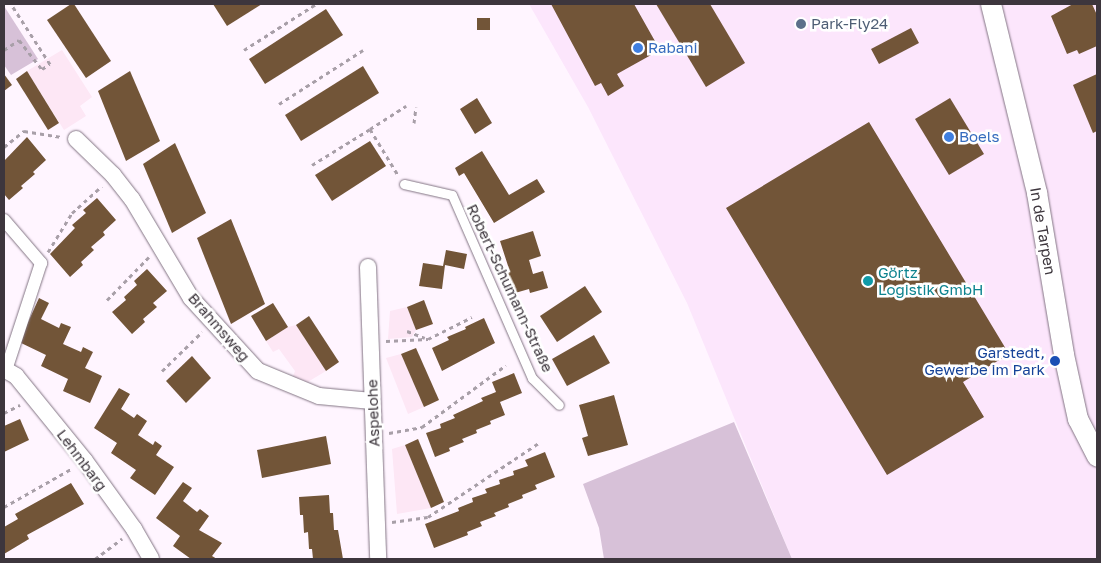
<!DOCTYPE html>
<meta charset="utf-8">
<style>
body{margin:0}
#map{position:relative;width:1101px;height:563px;overflow:hidden;background:#fff5ff;font-family:"Golos Text",sans-serif}
div>[style]{position:absolute}
.built>*{inset:0;background:#fce6fc}
.industrial>*{inset:0;background:#fde7f5}
.green>*{inset:0;background:#d7c1d8}
.building>*{inset:0;background:#725538}
.path>*{height:3px;margin-top:-1.5px;transform-origin:0;background:repeating-linear-gradient(90deg,#a89fa8 0 4px,transparent 0 8px)}
.roads{filter:drop-shadow(0 0 1px #837584) drop-shadow(0 0 1px #837584)}
.service>*{height:9px;margin:-4.5px;padding:0 4.5px;transform-origin:4.5px;border-radius:4.5px;background:#fff}
.pedestrian>*{height:12px;margin:-6px;padding:0 6px;transform-origin:6px;border-radius:6px;background:#fff}
.minor>*{height:16px;margin:-8px;padding:0 8px;transform-origin:8px;border-radius:8px;background:#fff}
.tertiary>*{height:20px;margin:-10px;padding:0 10px;transform-origin:10px;border-radius:10px;background:#fff}
.dots>*{width:14px;height:14px;translate:-50% -50%;box-sizing:border-box;border:2px solid #fff;border-radius:50%}
span{translate:-50% -50%;white-space:nowrap;text-align:center;line-height:1.15;-webkit-text-stroke:5px #fff;paint-order:stroke}
.service-label{font-size:15px;color:#4e5e75}
.left{translate:0 -50%;text-align:left}
.shop-label{font-size:15px;color:#366cbe}
.street-label{font-size:15px;color:#3d363d}
.culture-label{font-size:15px;color:#0d838f}
.transit-label{font-size:15px;color:#164399}
.right{translate:-100% -50%;text-align:right}
.frame{position:absolute;inset:0;border:5px solid #3d363d;pointer-events:none}
</style>
<div id="map">
<div class="built">
<i style="clip-path:polygon(529px 4px,1097px 4px,1097px 559px,792px 559px,687px 303px,588px 107px)"></i>
</div>
<div class="industrial">
<i style="clip-path:polygon(62px 50px,92px 97px,80px 106px,86px 116px,64px 130px,27px 71px)"></i>
<i style="clip-path:polygon(407px 307px,416px 330px,412px 337px,388px 339px,390px 311px)"></i>
<i style="clip-path:polygon(296px 325px,326px 371px,306px 383px,292px 379px,295px 371px,279px 349px,273px 352px,266px 341px,288px 327px)"></i>
<i style="clip-path:polygon(401px 354px,424px 407px,408px 414px,386px 358px)"></i>
<i style="clip-path:polygon(405px 445px,431px 508px,397px 514px,392px 449px)"></i>
</div>
<div class="green">
<i style="clip-path:polygon(4px 6px,38px 59px,11px 75px,4px 65px)"></i>
<i style="clip-path:polygon(734px 422px,792px 559px,604px 559px,599px 528px,583px 484px)"></i>
</div>
<div class="building">
<i style="clip-path:polygon(71px 4px,74px 4px,111px 61px,86px 78px,47px 20px)"></i>
<i style="clip-path:polygon(213px 4px,262px 4px,227px 26px)"></i>
<i style="clip-path:polygon(551px 4px,634px 4px,660px 50px,617px 74px,624px 86px,608px 96px,601px 83px,595px 86px)"></i>
<i style="clip-path:polygon(656px 4px,710px 4px,745px 63px,706px 87px)"></i>
<i style="clip-path:polygon(1073px 4px,1092px 4px,1097px 15px,1097px 46px,1079px 54px,1077px 50px,1067px 54px,1051px 16px)"></i>
<i style="clip-path:polygon(326px 9px,343px 35px,265px 84px,249px 59px)"></i>
<i style="clip-path:polygon(477px 18px,490px 18px,490px 30px,477px 30px)"></i>
<i style="clip-path:polygon(911px 28px,919px 43px,879px 64px,871px 49px)"></i>
<i style="clip-path:polygon(363px 66px,379px 93px,301px 141px,285px 115px)"></i>
<i style="clip-path:polygon(27px 71px,59px 123px,48px 130px,16px 79px)"></i>
<i style="clip-path:polygon(130px 71px,160px 141px,126px 161px,98px 91px)"></i>
<i style="clip-path:polygon(4px 74px,12px 85px,4px 91px)"></i>
<i style="clip-path:polygon(1097px 74px,1097px 131px,1093px 133px,1073px 85px)"></i>
<i style="clip-path:polygon(477px 98px,492px 123px,475px 134px,460px 109px)"></i>
<i style="clip-path:polygon(950px 98px,984px 154px,949px 175px,915px 119px)"></i>
<i style="clip-path:polygon(869px 122px,1009px 354px,963px 382px,984px 417px,887px 475px,726px 208px)"></i>
<i style="clip-path:polygon(27px 137px,46px 160px,33px 172px,35px 174px,21px 186px,23px 188px,9px 200px,4px 194px,4px 161px)"></i>
<i style="clip-path:polygon(370px 141px,386px 166px,332px 201px,315px 175px)"></i>
<i style="clip-path:polygon(175px 143px,206px 213px,172px 233px,143px 164px)"></i>
<i style="clip-path:polygon(482px 151px,509px 195px,537px 179px,545px 192px,494px 223px,464px 173px,459px 176px,455px 168px)"></i>
<i style="clip-path:polygon(97px 198px,116px 220px,103px 232px,105px 235px,91px 247px,94px 250px,81px 262px,83px 265px,70px 277px,50px 254px,75px 228px,72px 225px,86px 213px,83px 210px)"></i>
<i style="clip-path:polygon(231px 219px,265px 304px,231px 324px,197px 238px)"></i>
<i style="clip-path:polygon(533px 231px,541px 256px,529px 260px,533px 274px,543px 271px,548px 288px,530px 293px,529px 289px,508px 295px,502px 275px,510px 272px,500px 241px)"></i>
<i style="clip-path:polygon(446px 250px,467px 254px,464px 269px,445px 265px,442px 289px,419px 286px,423px 263px,443px 266px)"></i>
<i style="clip-path:polygon(147px 269px,167px 291px,153px 303px,157px 307px,143px 319px,145px 322px,132px 334px,112px 312px,126px 300px,124px 297px,137px 285px,134px 281px)"></i>
<i style="clip-path:polygon(585px 286px,602px 312px,557px 342px,540px 316px)"></i>
<i style="clip-path:polygon(39px 298px,49px 303px,41px 319px,59px 328px,61px 323px,71px 327px,63px 344px,81px 352px,83px 347px,93px 352px,85px 368px,102px 376px,90px 403px,63px 391px,68px 379px,41px 366px,46px 355px,19px 342px)"></i>
<i style="clip-path:polygon(424px 300px,433px 324px,416px 330px,407px 307px)"></i>
<i style="clip-path:polygon(273px 303px,288px 327px,266px 341px,251px 316px)"></i>
<i style="clip-path:polygon(309px 316px,339px 362px,326px 371px,296px 325px)"></i>
<i style="clip-path:polygon(484px 318px,495px 343px,442px 371px,432px 348px,449px 340px,447px 337px,466px 329px,465px 327px)"></i>
<i style="clip-path:polygon(594px 335px,610px 363px,567px 386px,552px 359px)"></i>
<i style="clip-path:polygon(416px 348px,439px 400px,424px 407px,401px 354px)"></i>
<i style="clip-path:polygon(192px 356px,211px 378px,186px 403px,166px 381px)"></i>
<i style="clip-path:polygon(514px 373px,522px 393px,500px 402px,505px 415px,490px 421px,491px 424px,476px 430px,477px 433px,462px 439px,464px 442px,449px 448px,450px 451px,435px 457px,426px 433px,441px 428px,440px 424px,455px 418px,453px 415px,483px 401px,481px 398px,496px 392px,492px 382px)"></i>
<i style="clip-path:polygon(119px 388px,130px 394px,121px 409px,134px 418px,137px 414px,147px 421px,138px 435px,153px 445px,155px 441px,162px 446px,156px 455px,174px 467px,155px 495px,130px 478px,136px 470px,111px 453px,117px 443px,94px 428px)"></i>
<i style="clip-path:polygon(614px 395px,628px 445px,588px 456px,582px 438px,588px 436px,579px 405px)"></i>
<i style="clip-path:polygon(20px 419px,29px 440px,4px 452px,4px 426px)"></i>
<i style="clip-path:polygon(326px 436px,331px 464px,262px 478px,257px 450px)"></i>
<i style="clip-path:polygon(418px 439px,444px 502px,431px 508px,405px 445px)"></i>
<i style="clip-path:polygon(545px 452px,555px 477px,535px 485px,537px 489px,522px 495px,523px 498px,508px 504px,509px 507px,494px 513px,496px 516px,480px 522px,482px 526px,467px 532px,468px 535px,434px 548px,425px 524px,459px 511px,458px 508px,473px 502px,472px 498px,487px 493px,485px 489px,500px 484px,499px 480px,514px 475px,513px 471px,528px 466px,525px 460px)"></i>
<i style="clip-path:polygon(183px 482px,192px 488px,183px 501px,197px 512px,200px 509px,209px 516px,199px 530px,222px 543px,212px 556px,217px 559px,191px 559px,173px 546px,180px 536px,156px 518px)"></i>
<i style="clip-path:polygon(71px 483px,84px 504px,27px 535px,29px 539px,4px 554px,4px 527px,18px 519px,15px 514px)"></i>
<i style="clip-path:polygon(329px 495px,330px 513px,333px 513px,334px 530px,338px 530px,343px 559px,313px 559px,312px 549px,309px 549px,308px 532px,304px 533px,303px 515px,300px 515px,299px 497px)"></i>
</div>
<div class="path">
<i style="left:4px;top:50px;width:18px;rotate:-34deg"></i>
<i style="left:19px;top:40px;width:37px;rotate:52deg"></i>
<i style="left:42px;top:69px;width:9px;rotate:-32deg"></i>
<i style="left:50px;top:64px;width:72px;rotate:-123deg"></i>
<i style="left:244px;top:50px;width:85px;rotate:-32.6deg"></i>
<i style="left:279px;top:104px;width:100px;rotate:-32.7deg"></i>
<i style="left:414px;top:123px;width:16px;rotate:-83deg"></i>
<i style="left:370px;top:129px;width:43px;rotate:-32.6deg"></i>
<i style="left:4px;top:147px;width:26px;rotate:-39deg"></i>
<i style="left:24px;top:131px;width:38px;rotate:9deg"></i>
<i style="left:312px;top:165px;width:68px;rotate:-31.8deg"></i>
<i style="left:370px;top:129px;width:54px;rotate:58.7deg"></i>
<i style="left:48px;top:252px;width:46px;rotate:-58.4deg"></i>
<i style="left:72px;top:213px;width:40px;rotate:-42deg"></i>
<i style="left:107px;top:300px;width:60px;rotate:-45.7deg"></i>
<i style="left:407px;top:331px;width:19px;rotate:21deg"></i>
<i style="left:386px;top:341px;width:42px;rotate:-2.7deg"></i>
<i style="left:428px;top:339px;width:49px;rotate:-26.6deg"></i>
<i style="left:162px;top:371px;width:56px;rotate:-44.3deg"></i>
<i style="left:4px;top:413px;width:18px;rotate:-27deg"></i>
<i style="left:389px;top:433px;width:34px;rotate:-10deg"></i>
<i style="left:422px;top:427px;width:104px;rotate:-36.4deg"></i>
<i style="left:4px;top:507px;width:77px;rotate:-29.6deg"></i>
<i style="left:392px;top:522px;width:36px;rotate:-8deg"></i>
<i style="left:428px;top:517px;width:135px;rotate:-33.8deg"></i>
<i style="left:95px;top:559px;width:34px;rotate:-37deg"></i>
</div>
<div class="roads">
<div class="service">
<i style="left:404px;top:184px;width:49px;rotate:12.9deg"></i>
<i style="left:452px;top:195px;width:200px;rotate:66.4deg"></i>
<i style="left:532px;top:378px;width:38px;rotate:45deg"></i>
</div>
<div class="pedestrian">
<i style="left:4px;top:220px;width:57px;rotate:49.3deg"></i>
<i style="left:41px;top:263px;width:113px;rotate:108.1deg"></i>
</div>
<div class="minor">
<i style="left:76px;top:139px;width:52px;rotate:44.2deg"></i>
<i style="left:113px;top:175px;width:31px;rotate:52deg"></i>
<i style="left:132px;top:199px;width:115px;rotate:59.2deg"></i>
<i style="left:191px;top:298px;width:99px;rotate:47.5deg"></i>
<i style="left:258px;top:371px;width:66px;rotate:22.3deg"></i>
<i style="left:319px;top:396px;width:53px;rotate:5.4deg"></i>
<i style="left:368px;top:267px;width:292px;rotate:88deg"></i>
<i style="left:4px;top:369px;width:14px;rotate:30deg"></i>
<i style="left:16px;top:376px;width:109px;rotate:50.9deg"></i>
<i style="left:85px;top:461px;width:84px;rotate:54.2deg"></i>
<i style="left:134px;top:529px;width:34px;rotate:60deg"></i>
</div>
<div class="tertiary">
<i style="left:991px;top:4px;width:195px;rotate:76.3deg"></i>
<i style="left:1037px;top:193px;width:164px;rotate:80.5deg"></i>
<i style="left:1064px;top:355px;width:66px;rotate:77.7deg"></i>
<i style="left:1078px;top:419px;width:42px;rotate:62.8deg"></i>
</div>
</div>
<div class="dots">
<i style="left:801px;top:24px;background:#5c6f8a"></i>
<i style="left:638px;top:48px;background:#3f7fe0"></i>
<i style="left:949px;top:137px;background:#3f7fe0"></i>
<i style="left:868px;top:281px;background:#0f9aa8"></i>
<i style="left:1055px;top:361px;background:#1a4fb4"></i>
</div>
<div class="service-label">
<span class="left" style="left:811px;top:24px">Park-Fly24</span>
</div>
<div class="shop-label">
<span class="left" style="left:648px;top:48px">Rabani</span>
<span class="left" style="left:959px;top:137px">Boels</span>
</div>
<div class="street-label">
<span style="left:1043px;top:231px;rotate:80deg">In de Tarpen</span>
<span style="left:510px;top:288px;rotate:65deg">Robert-Schumann-Straße</span>
<span style="left:219px;top:327px;rotate:49deg">Brahmsweg</span>
<span style="left:373px;top:413px;rotate:-92deg">Aspelohe</span>
<span style="left:82px;top:460px;rotate:53deg">Lehmbarg</span>
</div>
<div class="culture-label">
<span class="left" style="left:878px;top:281px">Görtz<br>Logistik GmbH</span>
</div>
<div class="transit-label">
<span class="right" style="left:1045px;top:361px">Garstedt,<br>Gewerbe im Park</span>
</div>
<div class="frame"></div>
</div>
